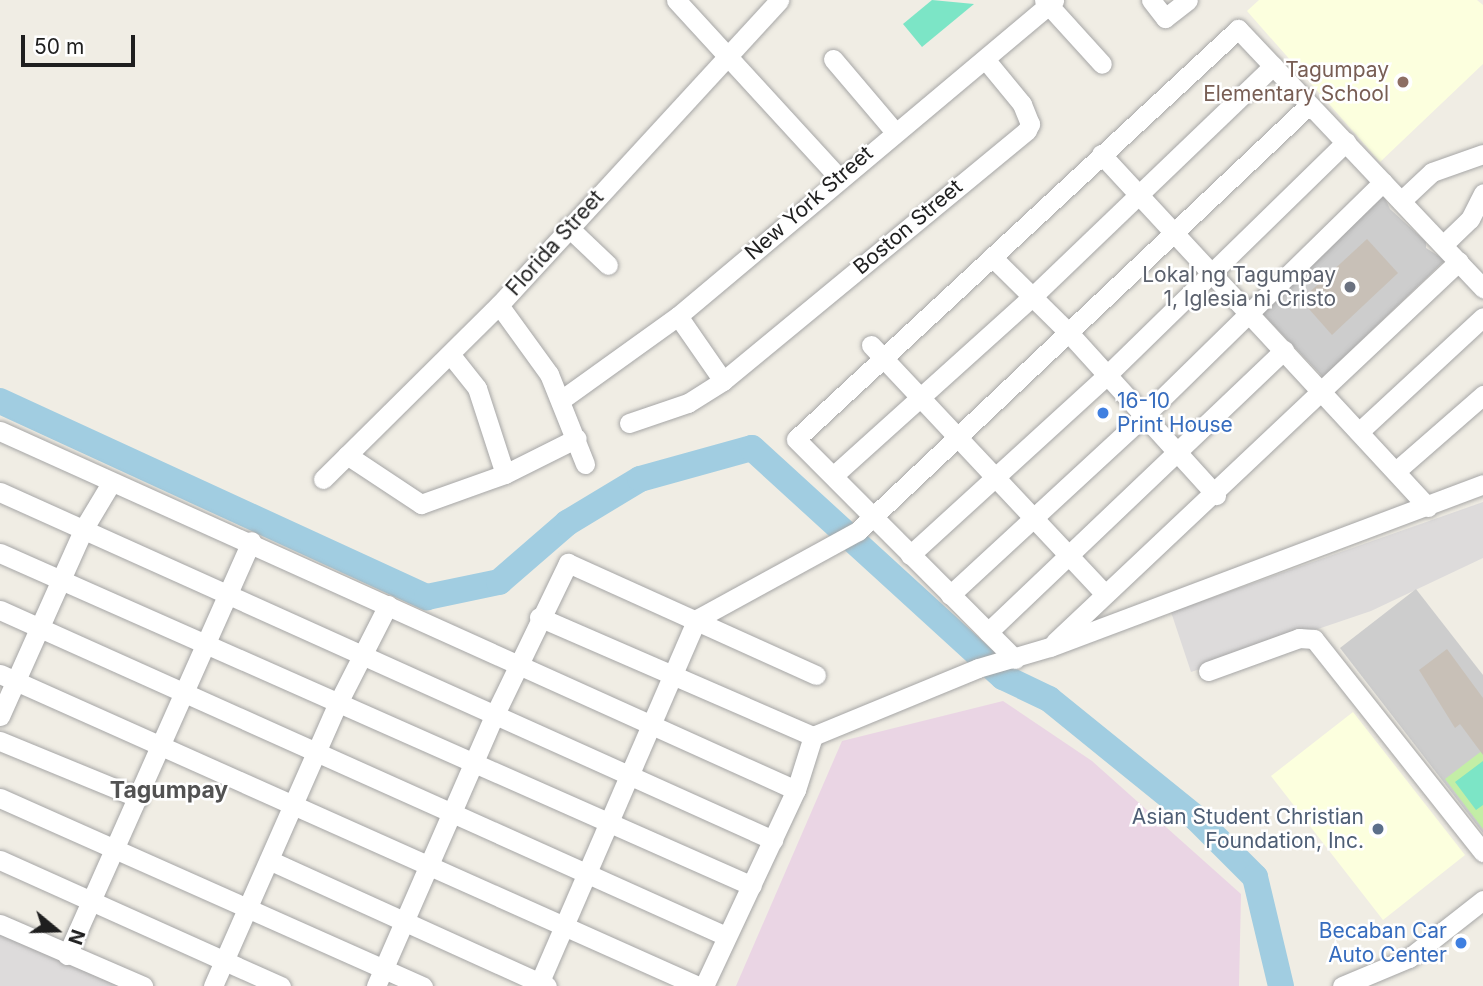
<!DOCTYPE html>
<style>
body{margin:0}
#map{position:relative;width:1483px;height:986px;overflow:hidden;background:#f0ede4;font-family:Inter,sans-serif}
div>[style]{position:absolute}
.residential>*{inset:0;background:#dddbdb}
.industrial>*{inset:0;background:#ead5e4}
.education>*{inset:0;background:#fcffde}
.religious>*{inset:0;background:#cdcdcd}
.grass>*{inset:0;background:#c3eea6}
.pitch>*{inset:0;background:#7ce5c6}
.river>*{height:26px;margin:-13px;padding:0 13px;transform-origin:13px;border-radius:13px;background:#a1cde1}
.building>*{inset:0;background:#c8c0b7}
.roads{filter:drop-shadow(0 0 2px #a6a6a6) drop-shadow(0 0 2px #a6a6a6)}
.minor>*{height:19px;margin:-9.5px;padding:0 9.5px;transform-origin:9.5px;border-radius:9.5px;background:#fff}
.dots>*{width:19px;height:19px;translate:-50% -50%;box-sizing:border-box;border:4px solid #fff;border-radius:50%}
span{translate:-50% -50%;white-space:nowrap;text-align:center;line-height:1.15;-webkit-text-stroke:5px #fff;paint-order:stroke}
.education-label{font-size:21px;color:#785e54}
.right{translate:-100% -50%;text-align:right}
.street-label{font-size:21px;color:#1f1f1f}
.worship-label{font-size:21px;color:#5b616d}
.shop-label{font-size:21px;color:#366cbe}
.left{translate:0 -50%;text-align:left}
.service-label{font-size:21px;color:#4e5e75}
.neighbourhood-label{font-size:23px;color:#525252;font-weight:700}
.north{position:absolute;left:21px;top:895px;width:70px;height:70px;-webkit-text-stroke:5px #fff;paint-order:stroke;rotate:109deg;font-size:19px;font-weight:700;line-height:28px;text-align:center;color:#1f1f1f}
.north::after{content:'';display:block;margin:auto;width:24px;height:32px;background:#1f1f1f;clip-path:polygon(50% 0,100% 100%,50% 72%,0 100%)}
.scale{position:absolute;left:21px;top:35px;width:114px;height:32px;box-sizing:border-box;border:4px solid #1f1f1f;border-top:0;padding-left:9px;font-size:21px;line-height:24px;white-space:nowrap;color:#1f1f1f;-webkit-text-stroke:5px #fff;paint-order:stroke}
</style>
<div id="map">
<div class="residential">
<i style="clip-path:polygon(1483px 502px,1483px 558px,1371px 611px,1191px 672px,1171px 612px)"></i>
<i style="clip-path:polygon(0 933px,119px 986px,0 986px)"></i>
</div>
<div class="industrial">
<i style="clip-path:polygon(1003px 701px,1092px 761px,1241px 894px,1239px 986px,736px 986px,842px 741px)"></i>
</div>
<div class="education">
<i style="clip-path:polygon(1259px 0,1477px 0,1483px 5px,1483px 64px,1380px 162px,1247px 11px)"></i>
<i style="clip-path:polygon(1353px 712px,1465px 855px,1383px 920px,1271px 776px)"></i>
</div>
<div class="religious">
<i style="clip-path:polygon(1383px 194px,1390px 209px,1426px 242px,1426px 248px,1445px 260px,1323px 377px,1259px 310px)"></i>
<i style="clip-path:polygon(1416px 589px,1483px 675px,1483px 833px,1340px 648px)"></i>
</div>
<div class="grass">
<i style="clip-path:polygon(1483px 750px,1483px 829px,1445px 779px)"></i>
</div>
<div class="pitch">
<i style="clip-path:polygon(932px 0,974px 4px,922px 47px,903px 24px)"></i>
<i style="clip-path:polygon(1483px 761px,1483px 805px,1476px 810px,1455px 782px)"></i>
</div>
<div class="river">
<i style="left:0;top:401px;width:470px;rotate:24.7deg"></i>
<i style="left:427px;top:597px;width:74px;rotate:-11.8deg"></i>
<i style="left:499px;top:582px;width:90px;rotate:-40.9deg"></i>
<i style="left:567px;top:523px;width:85px;rotate:-31.1deg"></i>
<i style="left:640px;top:479px;width:116px;rotate:-15.5deg"></i>
<i style="left:752px;top:448px;width:340px;rotate:42.4deg"></i>
<i style="left:1003px;top:677px;width:51px;rotate:25.6deg"></i>
<i style="left:1049px;top:699px;width:191px;rotate:39deg"></i>
<i style="left:1197px;top:819px;width:82px;rotate:45deg"></i>
<i style="left:1255px;top:877px;width:112px;rotate:76.6deg"></i>
</div>
<div class="building">
<i style="clip-path:polygon(1367px 239px,1398px 273px,1332px 335px,1301px 300px)"></i>
<i style="clip-path:polygon(1447px 649px,1483px 698px,1483px 755px,1460px 724px,1455px 728px,1419px 670px)"></i>
</div>
<div class="roads">
<div class="minor">
<i style="left:676px;top:0;width:240px;rotate:47.5deg"></i>
<i style="left:1044px;top:0;width:86px;rotate:47.8deg"></i>
<i style="left:1151px;top:0;width:23px;rotate:52deg"></i>
<i style="left:1165px;top:18px;width:29px;rotate:-38deg"></i>
<i style="left:833px;top:59px;width:94px;rotate:49.7deg"></i>
<i style="left:1101px;top:154px;width:481px;rotate:47.2deg"></i>
<i style="left:1401px;top:201px;width:42px;rotate:-43.1deg"></i>
<i style="left:1432px;top:172px;width:54px;rotate:-19.4deg"></i>
<i style="left:568px;top:227px;width:55px;rotate:43.5deg"></i>
<i style="left:1444px;top:244px;width:36px;rotate:-44deg"></i>
<i style="left:1470px;top:219px;width:29px;rotate:-63deg"></i>
<i style="left:992px;top:257px;width:108px;rotate:44.6deg"></i>
<i style="left:1069px;top:333px;width:219px;rotate:47.8deg"></i>
<i style="left:499px;top:305px;width:85px;rotate:54.1deg"></i>
<i style="left:549px;top:374px;width:97px;rotate:68.2deg"></i>
<i style="left:678px;top:316px;width:79px;rotate:55.3deg"></i>
<i style="left:871px;top:345px;width:340px;rotate:46.8deg"></i>
<i style="left:450px;top:354px;width:43px;rotate:51.5deg"></i>
<i style="left:477px;top:388px;width:90px;rotate:72deg"></i>
<i style="left:561px;top:400px;width:144px;rotate:-35.7deg"></i>
<i style="left:678px;top:316px;width:491px;rotate:-40deg"></i>
<i style="left:629px;top:423px;width:62px;rotate:-18.7deg"></i>
<i style="left:688px;top:403px;width:41px;rotate:-32.2deg"></i>
<i style="left:723px;top:381px;width:394px;rotate:-39.5deg"></i>
<i style="left:1027px;top:130px;width:7px;rotate:-63deg"></i>
<i style="left:1030px;top:124px;width:22px;rotate:-112deg"></i>
<i style="left:1022px;top:104px;width:58px;rotate:-129.4deg"></i>
<i style="left:1361px;top:430px;width:166px;rotate:-42.8deg"></i>
<i style="left:0;top:431px;width:873px;rotate:24.28deg"></i>
<i style="left:347px;top:455px;width:89px;rotate:33.5deg"></i>
<i style="left:421px;top:504px;width:89px;rotate:-19.7deg"></i>
<i style="left:505px;top:474px;width:80px;rotate:-26.6deg"></i>
<i style="left:1396px;top:471px;width:116px;rotate:-41.1deg"></i>
<i style="left:833px;top:476px;width:268px;rotate:-42deg"></i>
<i style="left:1032px;top:297px;width:334px;rotate:-43.8deg"></i>
<i style="left:323px;top:479px;width:247px;rotate:-44.7deg"></i>
<i style="left:499px;top:305px;width:414px;rotate:-47.4deg"></i>
<i style="left:0;top:492px;width:848px;rotate:24.24deg"></i>
<i style="left:0;top:553px;width:822px;rotate:23.88deg"></i>
<i style="left:910px;top:555px;width:267px;rotate:-42.4deg"></i>
<i style="left:1107px;top:375px;width:334px;rotate:-44.3deg"></i>
<i style="left:950px;top:595px;width:265px;rotate:-42.7deg"></i>
<i style="left:1145px;top:415px;width:333px;rotate:-44.4deg"></i>
<i style="left:0;top:610px;width:796px;rotate:24.18deg"></i>
<i style="left:539px;top:617px;width:299px;rotate:23.5deg"></i>
<i style="left:988px;top:632px;width:409px;rotate:-43.6deg"></i>
<i style="left:1055px;top:642px;width:555px;rotate:-43.32deg"></i>
<i style="left:1015px;top:659px;width:310px;rotate:-134.9deg"></i>
<i style="left:796px;top:439px;width:603px;rotate:-42.85deg"></i>
<i style="left:1238px;top:29px;width:357px;rotate:46.6deg"></i>
<i style="left:1208px;top:671px;width:97px;rotate:-19.9deg"></i>
<i style="left:1299px;top:638px;width:15px;rotate:4deg"></i>
<i style="left:1314px;top:639px;width:272px;rotate:51.6deg"></i>
<i style="left:0;top:674px;width:765px;rotate:24.08deg"></i>
<i style="left:0;top:716px;width:206px;rotate:-65.9deg"></i>
<i style="left:84px;top:528px;width:52px;rotate:-59deg"></i>
<i style="left:0;top:741px;width:150px;rotate:22.3deg"></i>
<i style="left:0;top:798px;width:463px;rotate:24deg"></i>
<i style="left:0;top:860px;width:308px;rotate:24.2deg"></i>
<i style="left:269px;top:860px;width:305px;rotate:24.4deg"></i>
<i style="left:0;top:924px;width:156px;rotate:23.4deg"></i>
<i style="left:67px;top:955px;width:453px;rotate:-66deg"></i>
<i style="left:213px;top:986px;width:309px;rotate:-66.2deg"></i>
<i style="left:338px;top:703px;width:110px;rotate:-63deg"></i>
<i style="left:376px;top:986px;width:297px;rotate:-66.4deg"></i>
<i style="left:495px;top:714px;width:168px;rotate:-64.2deg"></i>
<i style="left:568px;top:563px;width:272px;rotate:24.3deg"></i>
<i style="left:538px;top:986px;width:400px;rotate:-66.6deg"></i>
<i style="left:697px;top:619px;width:183px;rotate:-28.7deg"></i>
<i style="left:858px;top:531px;width:620px;rotate:-43.37deg"></i>
<i style="left:704px;top:986px;width:217px;rotate:-64.9deg"></i>
<i style="left:796px;top:790px;width:57px;rotate:-72.5deg"></i>
<i style="left:813px;top:736px;width:178px;rotate:-22.4deg"></i>
<i style="left:978px;top:668px;width:75px;rotate:-16.3deg"></i>
<i style="left:1050px;top:647px;width:463px;rotate:-20.6deg"></i>
<i style="left:1342px;top:986px;width:73px;rotate:-22.7deg"></i>
<i style="left:1409px;top:958px;width:94px;rotate:-38.1deg"></i>
</div>
</div>
<div class="dots">
<i style="left:1403px;top:82px;background:#8d6e63"></i>
<i style="left:1350px;top:287px;background:#6b7280"></i>
<i style="left:1103px;top:413px;background:#3f7fe0"></i>
<i style="left:1378px;top:829px;background:#5c6f8a"></i>
<i style="left:1461px;top:943px;background:#3f7fe0"></i>
</div>
<div class="education-label">
<span class="right" style="left:1389px;top:82px">Tagumpay<br>Elementary School</span>
</div>
<div class="street-label">
<span style="left:809px;top:203px;rotate:-41deg">New York Street</span>
<span style="left:908px;top:227px;rotate:-40deg">Boston Street</span>
<span style="left:555px;top:243px;rotate:-48deg">Florida Street</span>
</div>
<div class="worship-label">
<span class="right" style="left:1336px;top:287px">Lokal ng Tagumpay<br>1, Iglesia ni Cristo</span>
</div>
<div class="shop-label">
<span class="left" style="left:1117px;top:413px">16-10<br>Print House</span>
<span class="right" style="left:1447px;top:943px">Becaban Car<br>Auto Center</span>
</div>
<div class="service-label">
<span class="right" style="left:1364px;top:829px">Asian Student Christian<br>Foundation, Inc.</span>
</div>
<div class="neighbourhood-label">
<span style="left:169px;top:790px">Tagumpay</span>
</div>
<div class="north">N</div>
<div class="scale">50 m</div>
</div>
